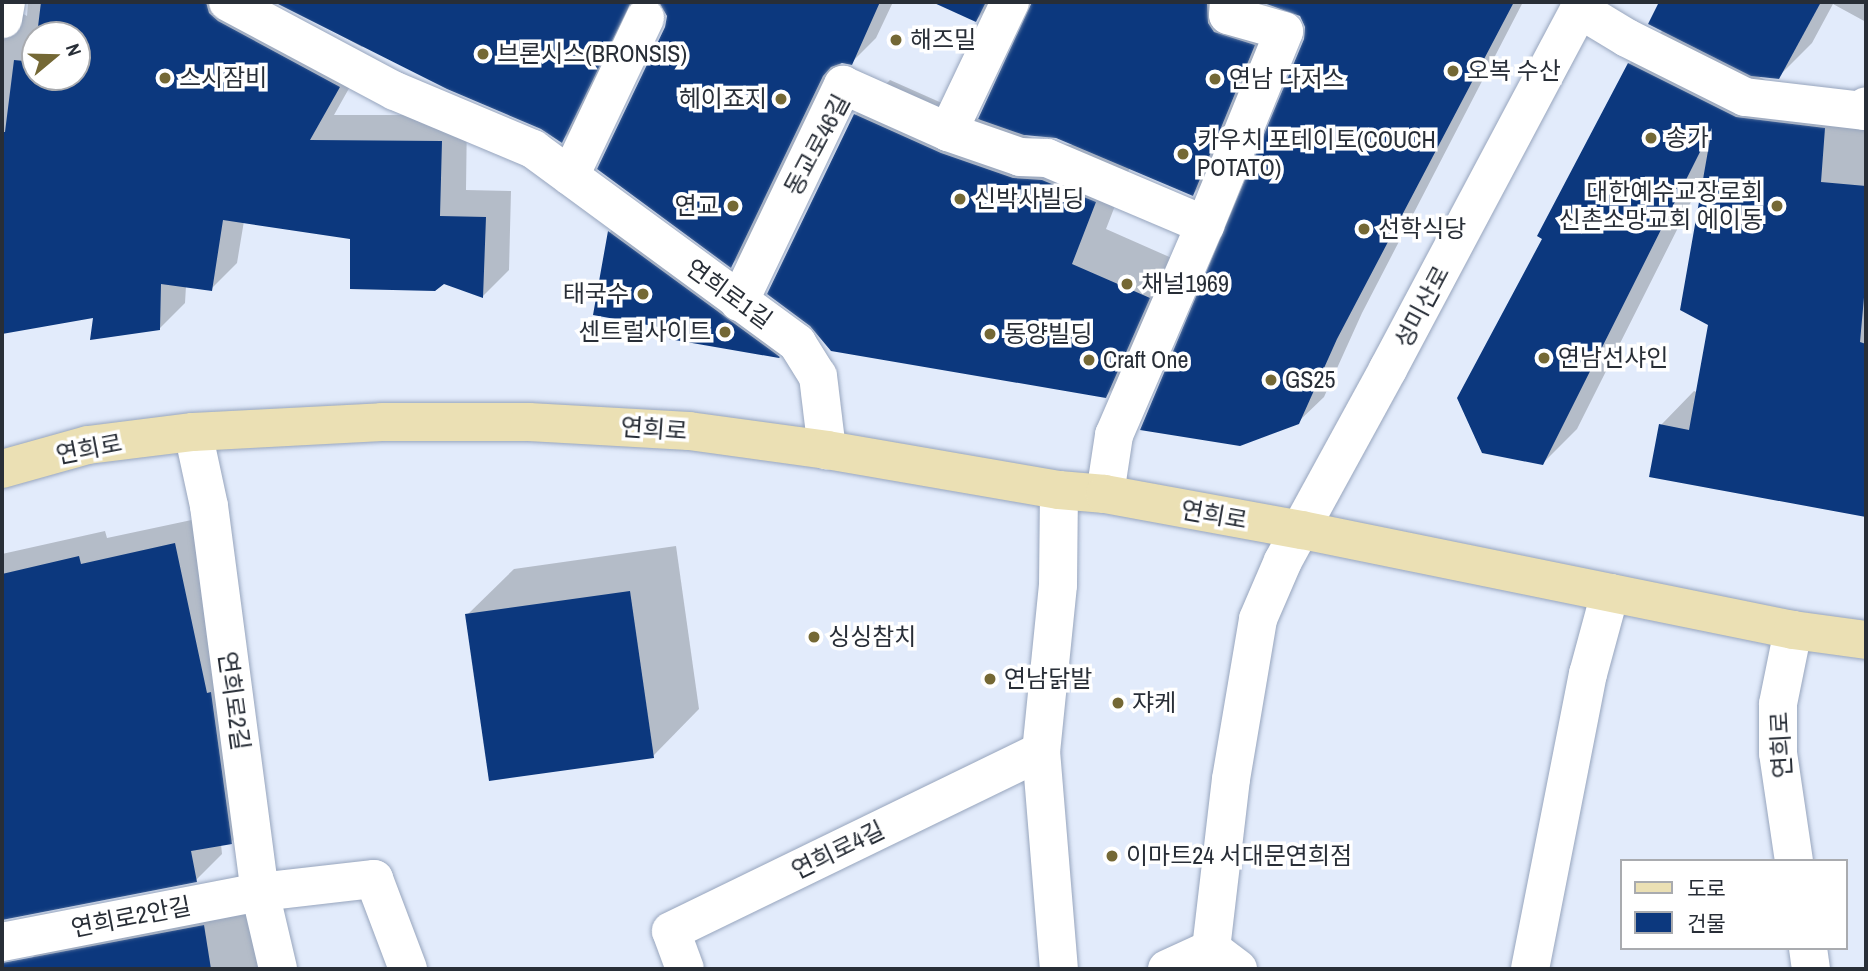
<!DOCTYPE html>
<meta charset="utf-8">
<style>
body{margin:0}
#map{position:relative;width:1868px;height:971px;overflow:hidden;background:#e2ebfb;font-family:"Archivo Narrow","Noto Sans KR",sans-serif}
div>[style]{position:absolute}
.shadow>*{inset:0;background:#0003}
.building>*{inset:0;background:#0c387e}
.roads{filter:drop-shadow(0 0 2px #97a5bd) drop-shadow(0 0 2px #97a5bd)}
.minor>*{height:38px;margin:-19px;padding:0 19px;transform-origin:19px;border-radius:19px;background:#fff}
.major>*{height:38px;margin:-19px;padding:0 19px;transform-origin:19px;border-radius:19px;background:#ebe0b4}
.dots>*{width:19px;height:19px;translate:-50% -50%;box-sizing:border-box;border:4px solid #fff;border-radius:50%}
span{translate:-50% -50%;white-space:nowrap;text-align:center;line-height:1.15;-webkit-text-stroke:7px #fff;paint-order:stroke}
.poi-label{font-size:24px;color:#282e37}
.left{translate:0 -50%;text-align:left}
.right{translate:-100% -50%;text-align:right}
.street-label{font-size:24px;color:#282e37}
.frame{position:absolute;inset:0;border:4px solid #282e37;pointer-events:none}
.legend{position:absolute;left:1620px;top:859px;width:228px;height:91px;box-sizing:border-box;background:#fff;border:2px solid #a9abaf;margin:0;padding:9px 12px;list-style:none;font-size:21px;color:#282e37}
.legend li{display:flex;align-items:center;gap:14px;height:35px}
.legend b{width:35px;border:2px solid #a9abaf}
.north{position:absolute;left:21px;top:21px;width:70px;height:70px;box-sizing:border-box;background:#fff;border:2px solid #a9abaf;border-radius:50%;rotate:71deg;font-size:19px;font-weight:700;line-height:28px;text-align:center;color:#282e37}
.north::after{content:'';display:block;margin:auto;width:24px;height:32px;background:#746835;clip-path:polygon(50% 0,100% 100%,50% 72%,0 100%)}
</style>
<div id="map">
<div class="shadow">
<i style="clip-path:polygon(evenodd,2px 2px,27px 16px,28px 2px,255px 2px,365px 60px,334px 115px,467px 115px,466px 190px,511px 191px,509px 270px,483px 296px,352px 237px,244px 221px,237px 263px,211px 289px,186px 286px,185px 303px,159px 329px,95px 316px,2px 332px,2px 2px,35px 35px,77px 35px,77px 77px,35px 77px,35px 35px)"></i>
<i style="clip-path:polygon(294px 2px,640px 2px,586px 116px,561px 141px,542px 127px,365px 44px,362px 47px,309px 18px,316px 12px)"></i>
<i style="clip-path:polygon(661px 2px,893px 2px,876px 38px,851px 63px,842px 61px,756px 241px,731px 265px,666px 28px,668px 15px)"></i>
<i style="clip-path:polygon(936px 2px,994px 2px,976px 20px)"></i>
<i style="clip-path:polygon(evenodd,1033px 2px,1234px 2px,1278px 21px,1217px 169px,1193px 194px,1130px 167px,1106px 229px,1183px 263px,1141px 361px,1106px 396px,855px 115px,890px 80px,980px 120px,1032px 11px,1033px 2px,1024px 135px,1056px 136px,1076px 145px,1049px 144px,1024px 135px)"></i>
<i style="clip-path:polygon(1265px 2px,1523px 2px,1362px 313px,1324px 397px,1298px 422px,1307px 26px,1301px 14px)"></i>
<i style="clip-path:polygon(1661px 2px,1866px 2px,1866px 22px,1833px 4px,1812px 43px,1778px 77px,1755px 75px,1776px 85px,1866px 96px,1866px 515px,1651px 475px,1661px 425px,1694px 391px,1697px 392px,1710px 324px,1705px 174px,1577px 429px,1543px 463px,1544px 238px,1629px 64px,1663px 30px,1650px 23px)"></i>
<i style="clip-path:polygon(632px 210px,801px 334px,779px 355px,672px 338px,678px 329px,595px 313px,610px 232px)"></i>
<i style="clip-path:polygon(201px 518px,257px 816px,231px 842px,221px 844px,222px 854px,196px 880px,2px 918px,2px 554px,105px 531px,107px 538px)"></i>
<i style="clip-path:polygon(676px 546px,699px 709px,653px 756px,467px 615px,514px 569px)"></i>
<i style="clip-path:polygon(257px 907px,274px 969px,22px 969px,50px 938px)"></i>
</div>
<div class="building">
<i style="clip-path:polygon(41px 2px,206px 2px,209px 13px,218px 21px,340px 87px,310px 140px,442px 141px,440px 216px,486px 217px,483px 298px,444px 284px,435px 291px,350px 289px,350px 239px,223px 220px,212px 291px,161px 284px,160px 330px,90px 340px,93px 318px,2px 334px,2px 132px,5px 132px,14px 60px,34px 62px,35px 52px,35px 77px,77px 77px,77px 35px,37px 35px)"></i>
<i style="clip-path:polygon(274px 2px,631px 2px,562px 143px,541px 129px,447px 89px)"></i>
<i style="clip-path:polygon(659px 2px,880px 2px,852px 65px,842px 63px,831px 67px,823px 76px,731px 268px,597px 169px,665px 27px,667px 16px)"></i>
<i style="clip-path:polygon(932px 2px,986px 2px,976px 22px)"></i>
<i style="clip-path:polygon(1032px 2px,1207px 2px,1208px 23px,1214px 32px,1255px 45px,1193px 196px,1056px 138px,1024px 135px,978px 119px)"></i>
<i style="clip-path:polygon(1261px 2px,1514px 2px,1337px 339px,1299px 424px,1240px 446px,1140px 430px,1304px 39px,1305px 27px,1300px 16px)"></i>
<i style="clip-path:polygon(1659px 2px,1821px 2px,1779px 79px,1751px 76px,1648px 24px)"></i>
<i style="clip-path:polygon(1628px 63px,1736px 117px,1825px 128px,1821px 182px,1866px 186px,1866px 275px,1860px 342px,1866px 344px,1866px 517px,1649px 477px,1659px 424px,1689px 430px,1708px 325px,1680px 310px,1712px 128px,1543px 465px,1482px 453px,1457px 398px,1542px 239px,1537px 236px)"></i>
<i style="clip-path:polygon(854px 114px,941px 153px,1013px 178px,1042px 180px,1096px 202px,1072px 264px,1150px 298px,1106px 398px,831px 351px,810px 326px,767px 294px)"></i>
<i style="clip-path:polygon(608px 231px,780px 357px,779px 358px,669px 339px,675px 330px,593px 315px)"></i>
<i style="clip-path:polygon(175px 543px,207px 693px,211px 692px,232px 844px,191px 851px,197px 882px,2px 920px,2px 574px,79px 556px,81px 564px)"></i>
<i style="clip-path:polygon(630px 591px,654px 758px,489px 781px,465px 614px)"></i>
<i style="clip-path:polygon(204px 925px,211px 969px,2px 969px,2px 963px)"></i>
</div>
<div class="roads">
<div class="minor">
<i style="left:228px;top:2px;width:189px;rotate:28.1deg"></i>
<i style="left:395px;top:91px;width:150px;rotate:22.8deg"></i>
<i style="left:533px;top:149px;width:328px;rotate:36.3deg"></i>
<i style="left:797px;top:343px;width:39px;rotate:58deg"></i>
<i style="left:818px;top:376px;width:75px;rotate:83.1deg"></i>
<i style="left:1579px;top:9px;width:56px;rotate:31.1deg"></i>
<i style="left:1627px;top:38px;width:132px;rotate:26.6deg"></i>
<i style="left:1745px;top:97px;width:120px;rotate:6.7deg"></i>
<i style="left:1864px;top:111px;width:5px;rotate:-68deg"></i>
<i style="left:3px;top:19px;width:17px;rotate:-80deg"></i>
<i style="left:948px;top:132px;width:144px;rotate:-64.5deg"></i>
<i style="left:570px;top:176px;width:175px;rotate:-64.6deg"></i>
<i style="left:739px;top:302px;width:241px;rotate:-64.4deg"></i>
<i style="left:843px;top:85px;width:115px;rotate:24.1deg"></i>
<i style="left:948px;top:132px;width:76px;rotate:19.1deg"></i>
<i style="left:1020px;top:157px;width:27px;rotate:2deg"></i>
<i style="left:1047px;top:158px;width:172px;rotate:23deg"></i>
<i style="left:193px;top:432px;width:76px;rotate:77.8deg"></i>
<i style="left:209px;top:506px;width:389px;rotate:82.5deg"></i>
<i style="left:260px;top:892px;width:79px;rotate:76.8deg"></i>
<i style="left:1059px;top:490px;width:95px;rotate:90.6deg"></i>
<i style="left:1058px;top:585px;width:167px;rotate:95.8deg"></i>
<i style="left:1041px;top:751px;width:219px;rotate:85.3deg"></i>
<i style="left:1105px;top:494px;width:60px;rotate:-81.3deg"></i>
<i style="left:1114px;top:435px;width:229px;rotate:-66.6deg"></i>
<i style="left:1205px;top:225px;width:209px;rotate:-67.8deg"></i>
<i style="left:1284px;top:31px;width:58px;rotate:-164.1deg"></i>
<i style="left:1228px;top:15px;width:13px;rotate:-86deg"></i>
<i style="left:1793px;top:630px;width:76px;rotate:101.5deg"></i>
<i style="left:1778px;top:704px;width:49px;rotate:90deg"></i>
<i style="left:1778px;top:753px;width:109px;rotate:81.6deg"></i>
<i style="left:2px;top:942px;width:263px;rotate:-11deg"></i>
<i style="left:260px;top:892px;width:115px;rotate:-6.5deg"></i>
<i style="left:374px;top:879px;width:96px;rotate:69.3deg"></i>
<i style="left:1808px;top:948px;width:21px;rotate:82deg"></i>
<i style="left:685px;top:969px;width:40px;rotate:-110.2deg"></i>
<i style="left:671px;top:931px;width:411px;rotate:-25.9deg"></i>
<i style="left:1167px;top:969px;width:48px;rotate:-24.4deg"></i>
<i style="left:1238px;top:969px;width:34px;rotate:-143deg"></i>
<i style="left:1211px;top:949px;width:171px;rotate:-83.3deg"></i>
<i style="left:1231px;top:779px;width:162px;rotate:-80.4deg"></i>
<i style="left:1258px;top:619px;width:63px;rotate:-66.7deg"></i>
<i style="left:1283px;top:561px;width:219px;rotate:-61.3deg"></i>
<i style="left:1388px;top:369px;width:416px;rotate:-62deg"></i>
<i style="left:1530px;top:969px;width:301px;rotate:-78.9deg"></i>
<i style="left:1588px;top:674px;width:84px;rotate:-74.8deg"></i>
</div>
<div class="major">
<i style="left:2px;top:469px;width:89px;rotate:-15.6deg"></i>
<i style="left:88px;top:445px;width:106px;rotate:-7.1deg"></i>
<i style="left:193px;top:432px;width:189px;rotate:-3deg"></i>
<i style="left:382px;top:422px;width:147px"></i>
<i style="left:529px;top:422px;width:160px;rotate:3.2deg"></i>
<i style="left:689px;top:431px;width:139px;rotate:7.8deg"></i>
<i style="left:827px;top:450px;width:235px;rotate:9.8deg"></i>
<i style="left:1059px;top:490px;width:46px;rotate:5deg"></i>
<i style="left:1105px;top:494px;width:200px;rotate:10.4deg"></i>
<i style="left:1302px;top:530px;width:501px;rotate:11.51deg"></i>
<i style="left:1793px;top:630px;width:74px;rotate:7.8deg"></i>
</div>
</div>
<div class="dots">
<i style="left:896px;top:40px;background:#746835"></i>
<i style="left:483px;top:54px;background:#746835"></i>
<i style="left:1453px;top:71px;background:#746835"></i>
<i style="left:165px;top:78px;background:#746835"></i>
<i style="left:1215px;top:79px;background:#746835"></i>
<i style="left:781px;top:99px;background:#746835"></i>
<i style="left:1651px;top:138px;background:#746835"></i>
<i style="left:1183px;top:154px;background:#746835"></i>
<i style="left:960px;top:199px;background:#746835"></i>
<i style="left:733px;top:206px;background:#746835"></i>
<i style="left:1777px;top:206px;background:#746835"></i>
<i style="left:1364px;top:229px;background:#746835"></i>
<i style="left:1127px;top:284px;background:#746835"></i>
<i style="left:643px;top:294px;background:#746835"></i>
<i style="left:725px;top:332px;background:#746835"></i>
<i style="left:990px;top:334px;background:#746835"></i>
<i style="left:1544px;top:358px;background:#746835"></i>
<i style="left:1089px;top:360px;background:#746835"></i>
<i style="left:1271px;top:380px;background:#746835"></i>
<i style="left:814px;top:637px;background:#746835"></i>
<i style="left:990px;top:679px;background:#746835"></i>
<i style="left:1118px;top:703px;background:#746835"></i>
<i style="left:1112px;top:856px;background:#746835"></i>
</div>
<div class="poi-label">
<span class="left" style="left:910px;top:40px">해즈밀</span>
<span class="left" style="left:497px;top:54px">브론시스(BRONSIS)</span>
<span class="left" style="left:1467px;top:71px">오복 수산</span>
<span class="left" style="left:179px;top:78px">스시잠비</span>
<span class="left" style="left:1229px;top:79px">연남 다저스</span>
<span class="right" style="left:767px;top:99px">헤이죠지</span>
<span class="left" style="left:1665px;top:138px">송가</span>
<span class="left" style="left:1197px;top:154px">카우치 포테이토(COUCH<br>POTATO)</span>
<span class="right" style="left:1763px;top:206px">대한예수교장로회<br>신촌소망교회 에이동</span>
<span class="left" style="left:974px;top:199px">신박사빌딩</span>
<span class="right" style="left:719px;top:206px">연교</span>
<span class="left" style="left:1378px;top:229px">선학식당</span>
<span class="left" style="left:1141px;top:284px">채널1969</span>
<span class="right" style="left:629px;top:294px">태국수</span>
<span class="right" style="left:711px;top:332px">센트럴사이트</span>
<span class="left" style="left:1004px;top:334px">동양빌딩</span>
<span class="left" style="left:1558px;top:358px">연남선샤인</span>
<span class="left" style="left:1103px;top:360px">Craft One</span>
<span class="left" style="left:1285px;top:380px">GS25</span>
<span class="left" style="left:828px;top:637px">싱싱참치</span>
<span class="left" style="left:1004px;top:679px">연남닭발</span>
<span class="left" style="left:1132px;top:703px">쟈케</span>
<span class="left" style="left:1126px;top:856px">이마트24 서대문연희점</span>
</div>
<div class="street-label">
<span style="left:817px;top:145px;rotate:-62deg">동교로46길</span>
<span style="left:729px;top:294px;rotate:36deg">연희로1길</span>
<span style="left:1422px;top:307px;rotate:-62deg">성미산로</span>
<span style="left:654px;top:429px;rotate:4deg">연희로</span>
<span style="left:89px;top:449px;rotate:-11deg">연희로</span>
<span style="left:1214px;top:515px;rotate:10deg">연희로</span>
<span style="left:234px;top:701px;rotate:82deg">연희로2길</span>
<span style="left:1781px;top:745px;rotate:-93deg">연희로</span>
<span style="left:838px;top:850px;rotate:-26deg">연희로4길</span>
<span style="left:131px;top:917px;rotate:-11deg">연희로2안길</span>
</div>
<div class="frame"></div>
<ul class="legend">
<li><b style="height:9px;background:#ebe0b4"></b>도로</li>
<li><b style="height:19px;background:#0c387e"></b>건물</li>
</ul>
<div class="north">N</div>
</div>
